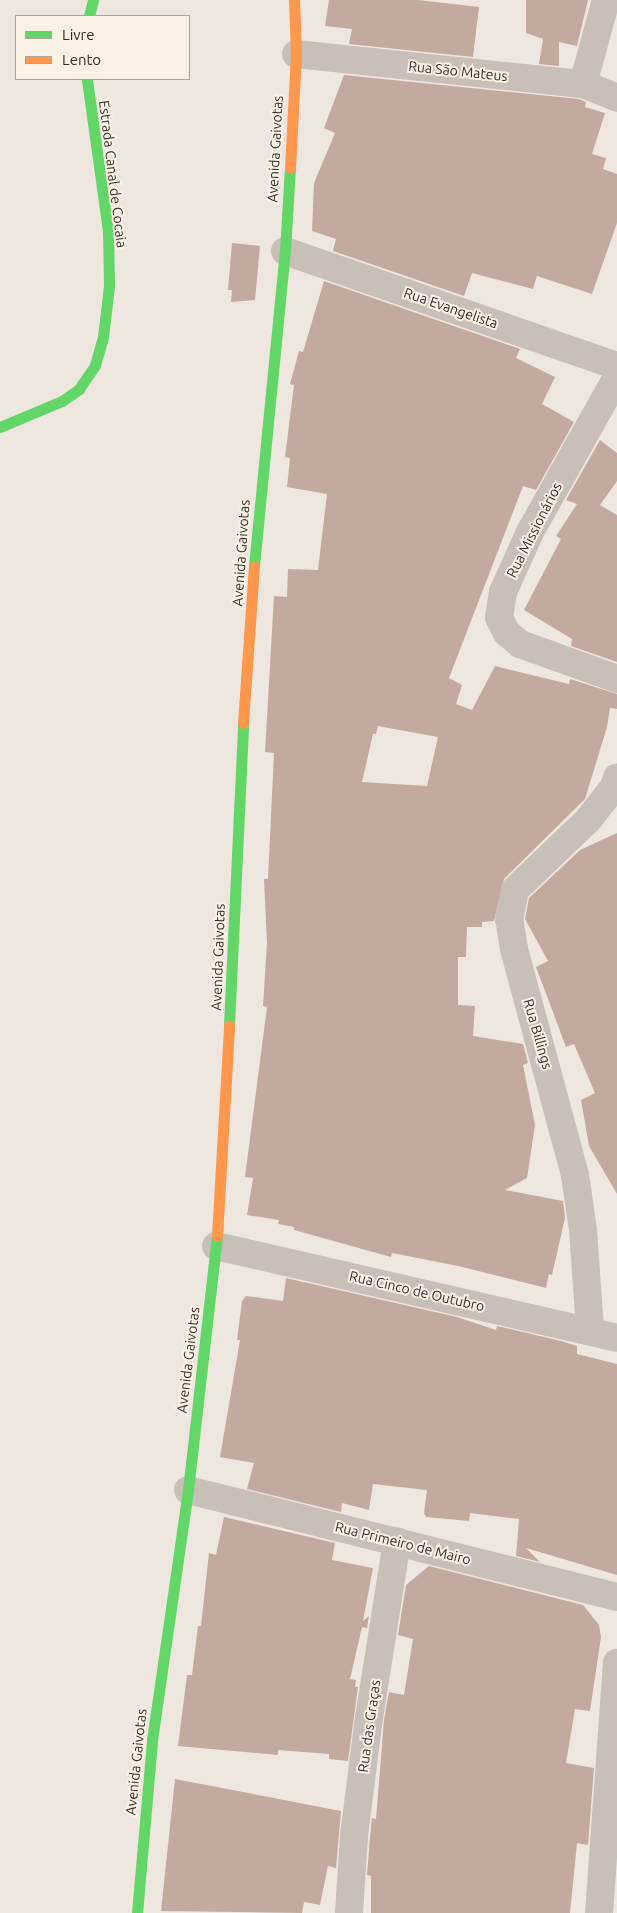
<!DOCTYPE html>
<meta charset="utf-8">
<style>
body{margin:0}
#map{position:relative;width:617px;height:1913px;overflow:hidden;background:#eee7df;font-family:Ubuntu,sans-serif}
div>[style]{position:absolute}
.building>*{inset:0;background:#c3aa9f}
.street>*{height:28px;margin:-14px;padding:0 14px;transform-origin:14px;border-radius:14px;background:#c7bfb8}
.fast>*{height:11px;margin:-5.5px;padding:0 5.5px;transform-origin:5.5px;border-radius:5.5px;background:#63d668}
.slow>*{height:11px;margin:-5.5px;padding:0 5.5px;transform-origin:5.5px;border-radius:5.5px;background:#ff974d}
span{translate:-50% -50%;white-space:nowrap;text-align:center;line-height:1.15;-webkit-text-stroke:4px #fbf2e6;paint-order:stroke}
.street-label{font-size:14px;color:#382c26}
.legend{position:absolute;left:15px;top:15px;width:175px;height:65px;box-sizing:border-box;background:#fbf2e6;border:1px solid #ada399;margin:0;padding:6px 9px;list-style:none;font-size:15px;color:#382c26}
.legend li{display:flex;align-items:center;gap:10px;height:25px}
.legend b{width:25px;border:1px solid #ada399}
</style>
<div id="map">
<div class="building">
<i style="clip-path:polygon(329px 0,418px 0,479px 7px,473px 57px,349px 44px,352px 29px,325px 26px)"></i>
<i style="clip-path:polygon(526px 0,588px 0,577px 46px,559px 42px,559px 66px,539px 64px,543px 39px,526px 33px)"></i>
<i style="clip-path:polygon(344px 75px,579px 99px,586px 102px,585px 107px,605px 113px,592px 154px,606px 158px,603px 169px,617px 174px,617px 223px,592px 294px,537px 276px,533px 289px,472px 273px,464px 296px,333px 251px,336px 239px,312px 231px,314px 183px,335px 133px,324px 128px)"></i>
<i style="clip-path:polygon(232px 243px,260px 246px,255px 300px,231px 302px,232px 290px,228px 290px)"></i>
<i style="clip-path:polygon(evenodd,324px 281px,520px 349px,516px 358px,555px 377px,542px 404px,574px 422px,536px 490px,523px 486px,449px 678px,462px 685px,456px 704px,472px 710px,495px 666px,569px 684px,570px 679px,617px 694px,617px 709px,610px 708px,607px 727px,585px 799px,504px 879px,494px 921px,482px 922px,482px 927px,467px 927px,466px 957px,458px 957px,458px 1005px,475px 1006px,473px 1036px,523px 1044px,528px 1063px,523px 1065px,535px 1125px,527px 1178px,505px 1190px,563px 1201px,565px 1218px,552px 1275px,549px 1274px,546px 1288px,458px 1266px,392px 1253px,391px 1257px,294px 1230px,294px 1227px,278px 1224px,279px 1220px,247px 1215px,253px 1178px,245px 1177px,267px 1007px,263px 1006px,267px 943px,264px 879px,268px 879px,274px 753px,265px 752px,274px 596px,287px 597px,288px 569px,318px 570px,327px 494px,287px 487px,290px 458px,285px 457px,294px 385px,290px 384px,299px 351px,303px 352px,324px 281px,378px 726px,438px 737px,427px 786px,362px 782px,373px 734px,376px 734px,378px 726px)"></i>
<i style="clip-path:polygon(600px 440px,617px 453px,617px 481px,600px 505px,617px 515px,617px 662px,571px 646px,572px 639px,524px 610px,561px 539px,556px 536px,577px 504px,566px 500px)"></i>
<i style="clip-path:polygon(617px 833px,617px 1194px,589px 1146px,581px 1100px,595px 1093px,574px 1044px,566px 1047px,536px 967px,548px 961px,525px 919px,529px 898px,580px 850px)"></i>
<i style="clip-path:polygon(286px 1278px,457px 1317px,496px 1330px,497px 1326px,561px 1341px,577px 1346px,577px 1354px,617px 1364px,617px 1575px,526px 1548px,540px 1562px,516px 1556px,519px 1519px,470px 1513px,469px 1521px,426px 1517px,424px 1513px,427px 1490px,373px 1484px,369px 1510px,342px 1503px,341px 1512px,247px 1489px,254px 1463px,220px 1457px,240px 1340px,237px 1340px,242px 1301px,246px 1296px,283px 1301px)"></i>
<i style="clip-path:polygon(224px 1517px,335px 1543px,332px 1560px,373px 1568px,363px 1621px,369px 1616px,367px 1628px,362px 1627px,350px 1679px,356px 1680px,355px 1687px,358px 1687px,348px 1761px,329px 1759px,329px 1754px,278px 1750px,278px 1755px,178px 1746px,187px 1675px,192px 1675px,198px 1626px,201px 1626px,209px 1553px,216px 1555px)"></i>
<i style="clip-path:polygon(429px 1566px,583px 1605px,599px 1625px,601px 1637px,590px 1711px,575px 1709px,566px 1763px,594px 1768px,588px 1845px,577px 1843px,570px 1913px,371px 1913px,371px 1876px,367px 1875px,370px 1837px,372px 1818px,376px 1819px,384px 1720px,389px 1692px,404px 1695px,413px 1639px,398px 1635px,406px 1585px)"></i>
<i style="clip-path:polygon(175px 1779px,341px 1811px,336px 1868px,328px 1866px,320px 1905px,304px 1902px,302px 1913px,161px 1911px)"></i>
</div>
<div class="street">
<i style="left:296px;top:54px;width:289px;rotate:6deg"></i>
<i style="left:583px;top:84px;width:37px;rotate:22deg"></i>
<i style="left:583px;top:84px;width:87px;rotate:-74.7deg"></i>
<i style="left:285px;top:251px;width:351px;rotate:19.1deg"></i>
<i style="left:617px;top:377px;width:178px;rotate:119.3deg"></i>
<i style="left:530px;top:532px;width:66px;rotate:114.2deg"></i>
<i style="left:503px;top:592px;width:26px;rotate:99deg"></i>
<i style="left:499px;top:618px;width:17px;rotate:62deg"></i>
<i style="left:507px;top:633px;width:17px;rotate:40deg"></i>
<i style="left:520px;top:644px;width:103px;rotate:19.8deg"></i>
<i style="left:216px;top:1246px;width:411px;rotate:12.9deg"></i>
<i style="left:590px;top:1330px;width:100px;rotate:-94deg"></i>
<i style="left:583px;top:1230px;width:56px;rotate:-98.3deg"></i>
<i style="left:575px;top:1175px;width:234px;rotate:-105.1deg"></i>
<i style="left:514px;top:949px;width:30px;rotate:-99deg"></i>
<i style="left:509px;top:919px;width:30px;rotate:-78deg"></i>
<i style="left:515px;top:890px;width:101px;rotate:-43.8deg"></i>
<i style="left:588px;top:820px;width:42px;rotate:-51.8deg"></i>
<i style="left:614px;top:787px;width:10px;rotate:-73deg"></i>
<i style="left:188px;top:1490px;width:442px;rotate:14deg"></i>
<i style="left:349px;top:1913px;width:77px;rotate:-86.3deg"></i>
<i style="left:354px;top:1836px;width:119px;rotate:-82.8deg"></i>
<i style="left:369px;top:1718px;width:179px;rotate:-81deg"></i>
<i style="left:599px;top:1913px;width:251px;rotate:-85.9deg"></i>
</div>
<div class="fast">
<i style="left:89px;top:16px;width:16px;rotate:-76deg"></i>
<i style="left:0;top:427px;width:67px;rotate:-22.8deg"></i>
<i style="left:62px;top:401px;width:21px;rotate:-35deg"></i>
<i style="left:79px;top:389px;width:29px;rotate:-56deg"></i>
<i style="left:95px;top:365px;width:29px;rotate:-74deg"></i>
<i style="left:103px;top:337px;width:51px;rotate:-83.3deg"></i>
<i style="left:109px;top:286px;width:55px;rotate:-91deg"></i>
<i style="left:108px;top:231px;width:153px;rotate:-97.9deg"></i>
<i style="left:254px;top:566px;width:317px;rotate:-84.4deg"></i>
<i style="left:285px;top:251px;width:83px;rotate:-86.6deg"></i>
<i style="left:229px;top:1025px;width:302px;rotate:-87.3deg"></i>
<i style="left:137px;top:1913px;width:174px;rotate:-85deg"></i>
<i style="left:152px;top:1740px;width:253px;rotate:-81.8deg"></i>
<i style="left:188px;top:1490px;width:256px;rotate:-83.5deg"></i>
</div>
<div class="slow">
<i style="left:290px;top:168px;width:114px;rotate:-87deg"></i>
<i style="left:296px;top:54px;width:54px;rotate:-92.1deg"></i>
<i style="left:243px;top:723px;width:157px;rotate:-86deg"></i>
<i style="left:217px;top:1236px;width:211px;rotate:-86.7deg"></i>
</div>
<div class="street-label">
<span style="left:458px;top:71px;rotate:6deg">Rua São Mateus</span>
<span style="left:275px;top:149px;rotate:-87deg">Avenida Gaivotas</span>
<span style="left:113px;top:174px;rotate:83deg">Estrada Canal de Cocaia</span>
<span style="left:451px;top:308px;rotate:19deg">Rua Evangelista</span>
<span style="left:534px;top:530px;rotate:-63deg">Rua Missionários</span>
<span style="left:241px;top:553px;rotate:-86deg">Avenida Gaivotas</span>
<span style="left:218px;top:957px;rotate:-88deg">Avenida Gaivotas</span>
<span style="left:538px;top:1034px;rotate:74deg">Rua Billings</span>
<span style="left:417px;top:1291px;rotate:13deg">Rua Cinco de Outubro</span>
<span style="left:188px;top:1360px;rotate:-83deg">Avenida Gaivotas</span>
<span style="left:403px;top:1543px;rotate:14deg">Rua Primeiro de Mairo</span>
<span style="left:369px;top:1726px;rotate:-82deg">Rua das Graças</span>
<span style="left:136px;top:1762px;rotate:-84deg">Avenida Gaivotas</span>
</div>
<ul class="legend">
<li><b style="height:6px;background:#63d668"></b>Livre</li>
<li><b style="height:6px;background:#ff974d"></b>Lento</li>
</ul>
</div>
